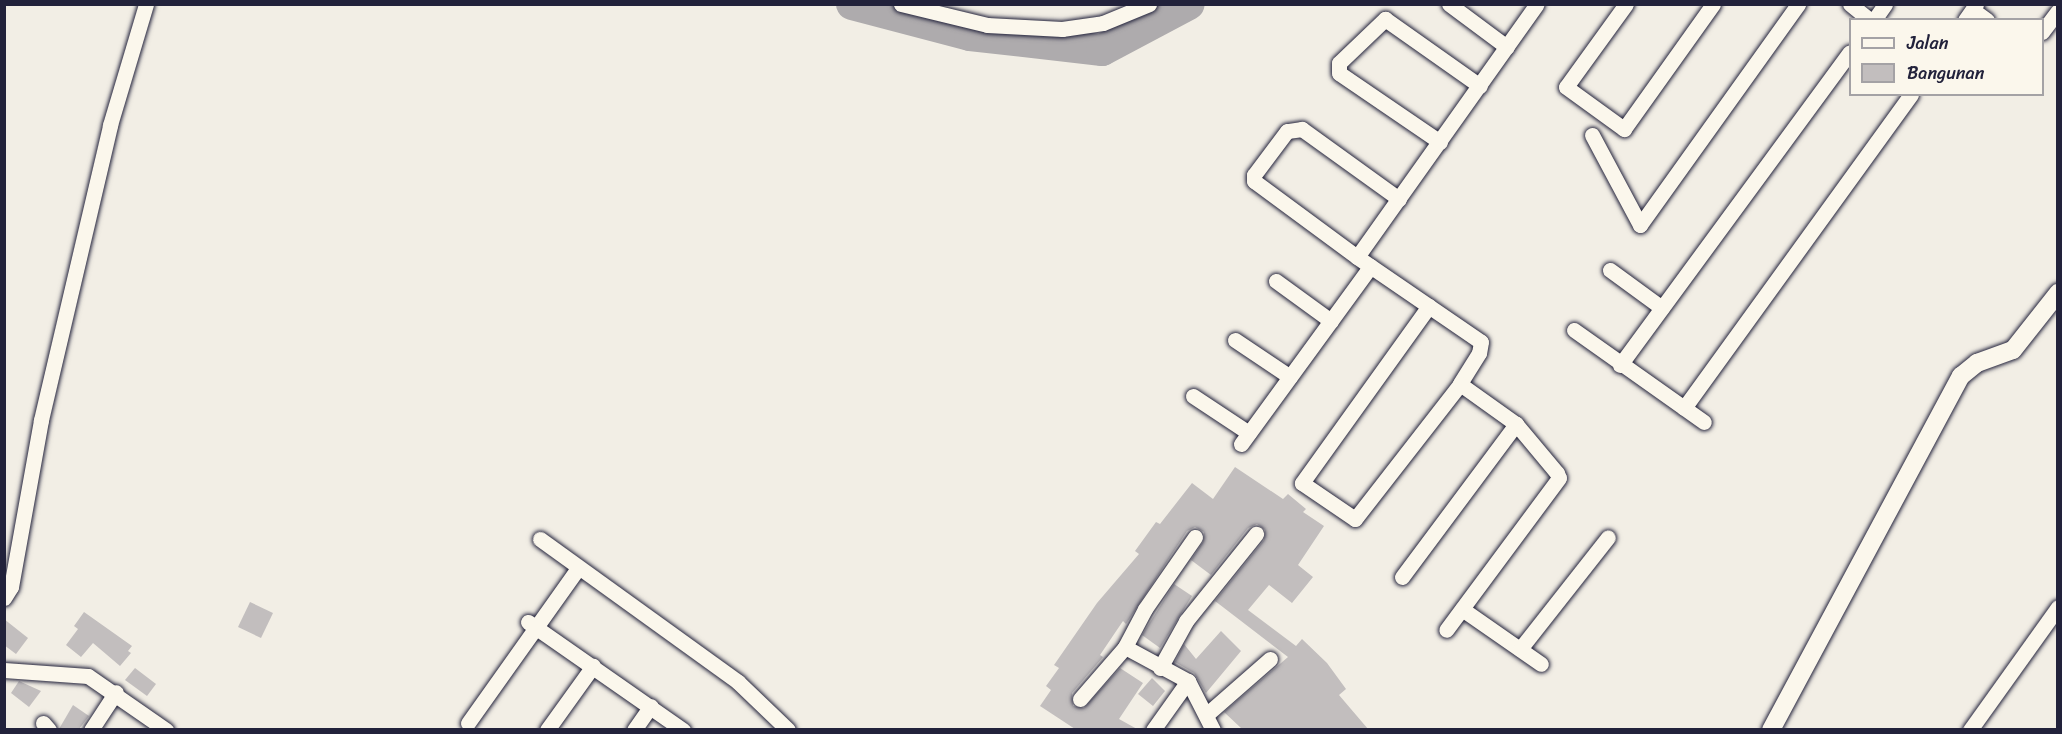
<!DOCTYPE html>
<style>
body{margin:0}
#map{position:relative;width:2062px;height:734px;overflow:hidden;background:#f2eee5;font-family:Sriracha,sans-serif}
div>[style]{position:absolute}
.river>*{height:32px;margin:-16px;padding:0 16px;transform-origin:16px;border-radius:16px;background:#aeabad}
.building>*{inset:0;background:#c2bebe}
.roads{filter:drop-shadow(0 0 2px #22223b) drop-shadow(0 0 2px #22223b)}
.minor>*{height:15px;margin:-7.5px;padding:0 7.5px;transform-origin:7.5px;border-radius:7.5px;background:#fbf7ec}
.tertiary>*{height:18px;margin:-9px;padding:0 9px;transform-origin:9px;border-radius:9px;background:#fbf7ec}
span{translate:-50% -50%;white-space:nowrap;text-align:center;line-height:1.15;-webkit-text-stroke:5px #fbf7ec;paint-order:stroke}
.frame{position:absolute;inset:0;border:6px solid #22223b;pointer-events:none}
.legend{position:absolute;left:1849px;top:18px;width:195px;height:78px;box-sizing:border-box;background:#fbf7ec;border:2px solid #a4a2a5;margin:0;padding:8px 10px;list-style:none;font-size:18px;color:#22223b}
.legend li{display:flex;align-items:center;gap:12px;height:30px}
.legend b{width:30px;border:2px solid #a4a2a5}
</style>
<div id="map">
<div class="river">
<i style="left:852px;top:4px;width:122px;rotate:14.7deg"></i>
<i style="left:970px;top:35px;width:133px;rotate:6.5deg"></i>
<i style="left:1102px;top:50px;width:98px;rotate:-27.9deg"></i>
</div>
<div class="building">
<i style="clip-path:polygon(1235px 467px,1283px 499px,1288px 494px,1306px 509px,1303px 512px,1324px 526px,1298px 565px,1313px 577px,1292px 603px,1269px 585px,1248px 610px,1296px 646px,1302px 639px,1327px 663px,1346px 689px,1339px 695px,1368px 729px,1242px 729px,1224px 712px,1288px 657px,1215px 601px,1264px 540px,1265px 530px,1257px 524px,1248px 528px,1211px 575px,1191px 560px,1203px 542px,1204px 532px,1195px 527px,1187px 531px,1126px 624px,1123px 621px,1100px 655px,1103px 657px,1072px 693px,1073px 706px,1084px 708px,1120px 668px,1143px 683px,1119px 719px,1137px 729px,1075px 729px,1040px 706px,1051px 690px,1046px 686px,1059px 668px,1054px 665px,1097px 603px,1139px 554px,1135px 551px,1156px 522px,1160px 524px,1192px 483px,1213px 499px)"></i>
<i style="clip-path:polygon(1174px 584px,1192px 596px,1160px 648px,1142px 635px)"></i>
<i style="clip-path:polygon(250px 602px,273px 613px,261px 638px,238px 627px)"></i>
<i style="clip-path:polygon(84px 612px,132px 646px,128px 651px,131px 653px,120px 666px,93px 643px,81px 657px,66px 645px,78px 629px,74px 626px)"></i>
<i style="clip-path:polygon(4px 619px,28px 638px,16px 654px,4px 645px)"></i>
<i style="clip-path:polygon(1221px 631px,1241px 651px,1206px 693px,1194px 673px,1175px 662px,1184px 644px,1196px 659px)"></i>
<i style="clip-path:polygon(135px 668px,156px 684px,147px 696px,125px 680px)"></i>
<i style="clip-path:polygon(1152px 678px,1165px 691px,1153px 706px,1138px 694px)"></i>
<i style="clip-path:polygon(19px 681px,41px 691px,29px 707px,11px 693px)"></i>
<i style="clip-path:polygon(73px 705px,89px 716px,79px 729px,59px 729px)"></i>
</div>
<div class="roads">
<div class="minor">
<i style="left:901px;top:4px;width:89px;rotate:13.7deg"></i>
<i style="left:987px;top:25px;width:75px;rotate:3.1deg"></i>
<i style="left:1062px;top:29px;width:41px;rotate:-8.3deg"></i>
<i style="left:1103px;top:23px;width:50px;rotate:-22.4deg"></i>
<i style="left:1449px;top:4px;width:72px;rotate:36.6deg"></i>
<i style="left:1626px;top:4px;width:102px;rotate:125.9deg"></i>
<i style="left:1566px;top:87px;width:72px;rotate:35.9deg"></i>
<i style="left:1624px;top:129px;width:153px;rotate:-54.5deg"></i>
<i style="left:1850px;top:4px;width:26px;rotate:39deg"></i>
<i style="left:1973px;top:10px;width:17px;rotate:36deg"></i>
<i style="left:1874px;top:20px;width:19px;rotate:-55deg"></i>
<i style="left:1965px;top:20px;width:19px;rotate:-55deg"></i>
<i style="left:2042px;top:32px;width:26px;rotate:-53deg"></i>
<i style="left:1592px;top:135px;width:102px;rotate:61.9deg"></i>
<i style="left:1640px;top:225px;width:272px;rotate:-54.4deg"></i>
<i style="left:1440px;top:142px;width:122px;rotate:-145.7deg"></i>
<i style="left:1339px;top:73px;width:10px;rotate:-90deg"></i>
<i style="left:1339px;top:63px;width:64px;rotate:-43.7deg"></i>
<i style="left:1385px;top:19px;width:116px;rotate:35.2deg"></i>
<i style="left:1399px;top:199px;width:120px;rotate:-144.2deg"></i>
<i style="left:1302px;top:129px;width:15px;rotate:172deg"></i>
<i style="left:1287px;top:131px;width:55px;rotate:126.9deg"></i>
<i style="left:1254px;top:175px;width:6px;rotate:90deg"></i>
<i style="left:1254px;top:181px;width:128px;rotate:36.4deg"></i>
<i style="left:1357px;top:257px;width:150px;rotate:34.4deg"></i>
<i style="left:1481px;top:342px;width:11px;rotate:100deg"></i>
<i style="left:1479px;top:353px;width:36px;rotate:122deg"></i>
<i style="left:1460px;top:384px;width:69px;rotate:35.5deg"></i>
<i style="left:1516px;top:424px;width:64px;rotate:50.1deg"></i>
<i style="left:1557px;top:473px;width:5px;rotate:68deg"></i>
<i style="left:1559px;top:478px;width:189px;rotate:126.6deg"></i>
<i style="left:1357px;top:257px;width:310px;rotate:-54.6deg"></i>
<i style="left:1610px;top:270px;width:64px;rotate:36.2deg"></i>
<i style="left:1276px;top:281px;width:68px;rotate:36deg"></i>
<i style="left:1429px;top:306px;width:218px;rotate:125.7deg"></i>
<i style="left:1302px;top:483px;width:64px;rotate:34.2deg"></i>
<i style="left:1355px;top:519px;width:171px;rotate:-52.1deg"></i>
<i style="left:1574px;top:330px;width:159px;rotate:35.3deg"></i>
<i style="left:1235px;top:340px;width:66px;rotate:33.9deg"></i>
<i style="left:1620px;top:365px;width:388px;rotate:-53.7deg"></i>
<i style="left:1193px;top:396px;width:67px;rotate:33.5deg"></i>
<i style="left:1684px;top:408px;width:387px;rotate:-54.1deg"></i>
<i style="left:1241px;top:444px;width:220px;rotate:-53.9deg"></i>
<i style="left:1195px;top:537px;width:88px;rotate:124.8deg"></i>
<i style="left:1145px;top:609px;width:43px;rotate:117.8deg"></i>
<i style="left:1125px;top:647px;width:72px;rotate:28.4deg"></i>
<i style="left:1188px;top:681px;width:55px;rotate:63deg"></i>
<i style="left:540px;top:539px;width:244px;rotate:35.8deg"></i>
<i style="left:738px;top:682px;width:69px;rotate:43.8deg"></i>
<i style="left:1402px;top:577px;width:191px;rotate:-53.3deg"></i>
<i style="left:4px;top:598px;width:13px;rotate:-58deg"></i>
<i style="left:11px;top:587px;width:170px;rotate:-79.8deg"></i>
<i style="left:41px;top:420px;width:303px;rotate:-76.8deg"></i>
<i style="left:110px;top:125px;width:126px;rotate:-73.4deg"></i>
<i style="left:1462px;top:609px;width:96px;rotate:34.8deg"></i>
<i style="left:528px;top:622px;width:189px;rotate:34.9deg"></i>
<i style="left:1520px;top:649px;width:142px;rotate:-51.8deg"></i>
<i style="left:1160px;top:668px;width:54px;rotate:-61deg"></i>
<i style="left:1186px;top:621px;width:112px;rotate:-51.2deg"></i>
<i style="left:4px;top:670px;width:84px;rotate:4.1deg"></i>
<i style="left:88px;top:676px;width:95px;rotate:34.7deg"></i>
<i style="left:1080px;top:699px;width:69px;rotate:-49.1deg"></i>
<i style="left:1206px;top:715px;width:85px;rotate:-41.2deg"></i>
<i style="left:43px;top:723px;width:9px;rotate:49deg"></i>
<i style="left:468px;top:723px;width:190px;rotate:-54.6deg"></i>
<i style="left:91px;top:730px;width:45px;rotate:-56.7deg"></i>
<i style="left:547px;top:730px;width:79px;rotate:-54.3deg"></i>
<i style="left:634px;top:730px;width:29px;rotate:-55deg"></i>
<i style="left:1153px;top:730px;width:60px;rotate:-54.5deg"></i>
<i style="left:1970px;top:730px;width:151px;rotate:-54.4deg"></i>
</div>
<div class="tertiary">
<i style="left:1771px;top:730px;width:402px;rotate:-61.8deg"></i>
<i style="left:1961px;top:376px;width:21px;rotate:-39deg"></i>
<i style="left:1977px;top:363px;width:38px;rotate:-20deg"></i>
<i style="left:2013px;top:350px;width:73px;rotate:-51.7deg"></i>
</div>
</div>
<div class="frame"></div>
<ul class="legend">
<li><b style="height:8px;background:#fbf7ec"></b>Jalan</li>
<li><b style="height:16px;background:#c2bebe"></b>Bangunan</li>
</ul>
</div>
